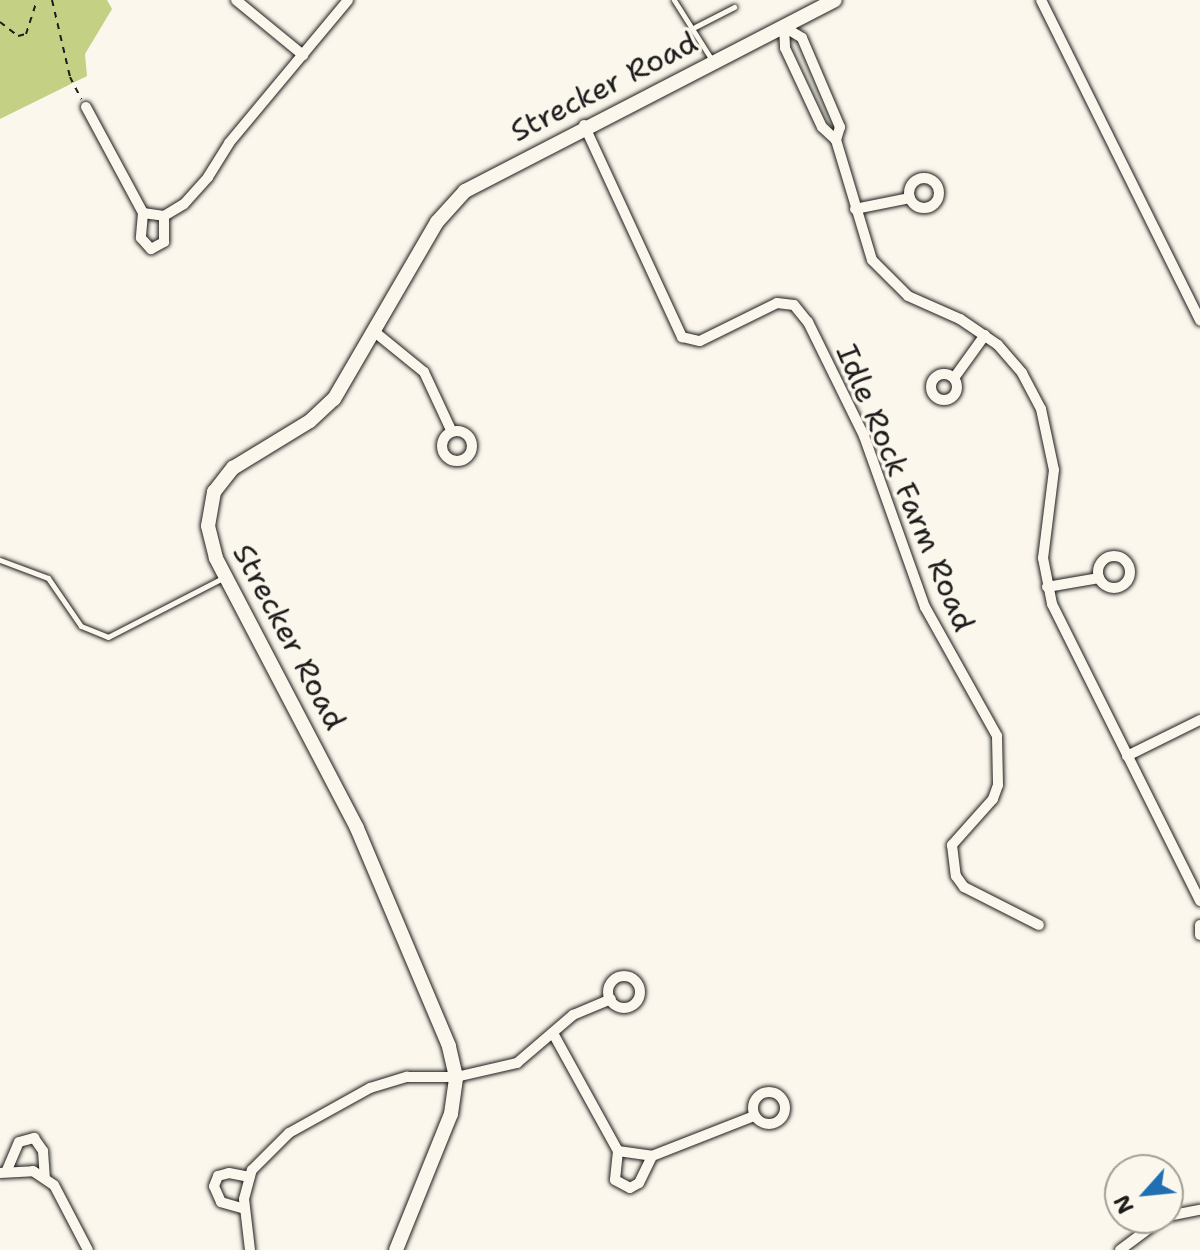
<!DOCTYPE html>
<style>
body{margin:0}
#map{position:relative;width:1200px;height:1250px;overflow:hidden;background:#fbf7ec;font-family:"Shantell Sans",sans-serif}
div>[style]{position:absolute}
.green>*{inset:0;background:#c4d084}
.path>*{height:2px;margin-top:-1px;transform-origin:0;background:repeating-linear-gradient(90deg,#1c1c1c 0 6px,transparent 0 12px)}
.roads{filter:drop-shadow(0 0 2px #1c1c1c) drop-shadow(0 0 2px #1c1c1c)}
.lane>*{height:5px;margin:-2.5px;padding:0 2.5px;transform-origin:2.5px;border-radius:2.5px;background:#fbf7ec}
.street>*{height:10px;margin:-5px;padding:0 5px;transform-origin:5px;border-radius:5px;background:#fbf7ec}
.street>.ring{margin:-5px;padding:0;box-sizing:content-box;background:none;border:10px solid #fbf7ec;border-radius:50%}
.secondary>*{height:14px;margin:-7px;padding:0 7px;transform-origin:7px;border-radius:7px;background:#fbf7ec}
span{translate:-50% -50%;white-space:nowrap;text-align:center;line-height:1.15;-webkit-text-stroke:7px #fbf7ec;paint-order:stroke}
.street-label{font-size:30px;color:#1c1c1c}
.north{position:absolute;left:1104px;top:1154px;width:80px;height:80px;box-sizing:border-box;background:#fbf7ec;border:2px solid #a29f99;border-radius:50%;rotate:243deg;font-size:22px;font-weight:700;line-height:32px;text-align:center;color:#1c1c1c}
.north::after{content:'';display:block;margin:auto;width:28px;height:36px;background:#1f6fb2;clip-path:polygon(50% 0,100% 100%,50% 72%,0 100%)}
</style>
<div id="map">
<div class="green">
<i style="clip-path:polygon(0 0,107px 0,112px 9px,85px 54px,87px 76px,0 119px)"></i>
</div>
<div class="path">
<i style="left:52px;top:0;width:79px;rotate:76.8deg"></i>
<i style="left:70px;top:77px;width:25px;rotate:63deg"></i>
<i style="left:0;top:22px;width:23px;rotate:38deg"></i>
<i style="left:18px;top:36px;width:8px;rotate:-14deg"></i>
<i style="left:26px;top:34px;width:36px;rotate:-72deg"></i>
</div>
<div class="roads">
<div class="lane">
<i style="left:674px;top:0;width:71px;rotate:57.7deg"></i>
<i style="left:695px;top:27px;width:44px;rotate:-27.1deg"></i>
<i style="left:0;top:560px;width:51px;rotate:20.6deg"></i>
<i style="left:48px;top:578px;width:58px;rotate:55.5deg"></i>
<i style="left:81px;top:626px;width:29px;rotate:22deg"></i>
<i style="left:108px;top:637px;width:129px;rotate:-27.2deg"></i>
</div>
<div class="street">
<i style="left:236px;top:0;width:87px;rotate:39.4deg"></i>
<i style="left:1041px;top:0;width:358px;rotate:63.6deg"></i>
<i style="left:784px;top:27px;width:21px;rotate:87deg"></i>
<i style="left:785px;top:48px;width:87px;rotate:64.9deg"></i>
<i style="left:822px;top:127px;width:19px;rotate:43deg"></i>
<i style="left:836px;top:140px;width:125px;rotate:73.3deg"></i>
<i style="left:872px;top:260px;width:51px;rotate:45deg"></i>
<i style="left:908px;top:296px;width:57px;rotate:23.9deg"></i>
<i style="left:960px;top:319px;width:46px;rotate:34.4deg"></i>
<i style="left:998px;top:345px;width:37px;rotate:49deg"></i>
<i style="left:1022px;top:373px;width:41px;rotate:62.2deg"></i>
<i style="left:1041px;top:409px;width:62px;rotate:78deg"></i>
<i style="left:1054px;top:470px;width:89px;rotate:97.1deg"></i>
<i style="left:1043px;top:558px;width:47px;rotate:78.9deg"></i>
<i style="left:1052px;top:604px;width:332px;rotate:63.5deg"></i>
<i style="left:784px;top:27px;width:21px;rotate:31deg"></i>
<i style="left:802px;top:38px;width:97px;rotate:66.9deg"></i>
<i style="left:840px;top:127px;width:14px;rotate:107deg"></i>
<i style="left:86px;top:107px;width:120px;rotate:61.7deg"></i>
<i style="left:143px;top:213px;width:21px;rotate:8deg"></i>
<i style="left:164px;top:216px;width:23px;rotate:-31deg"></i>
<i style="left:184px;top:204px;width:36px;rotate:-48deg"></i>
<i style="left:208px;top:177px;width:40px;rotate:-58deg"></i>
<i style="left:229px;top:143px;width:186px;rotate:-50.2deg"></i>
<i style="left:584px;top:125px;width:234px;rotate:65.2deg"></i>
<i style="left:682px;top:337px;width:18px;rotate:13deg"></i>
<i style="left:700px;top:341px;width:86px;rotate:-26.3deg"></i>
<i style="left:777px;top:303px;width:17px;rotate:7deg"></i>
<i style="left:794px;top:305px;width:22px;rotate:51deg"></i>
<i style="left:808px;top:322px;width:127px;rotate:63.8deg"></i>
<i style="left:864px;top:436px;width:182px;rotate:70.4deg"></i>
<i style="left:925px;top:607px;width:148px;rotate:60.8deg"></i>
<i style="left:997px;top:736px;width:49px;rotate:88.8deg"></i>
<i style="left:998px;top:785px;width:15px;rotate:110deg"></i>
<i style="left:993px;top:799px;width:62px;rotate:131.7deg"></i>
<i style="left:952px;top:845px;width:31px;rotate:83deg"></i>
<i style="left:956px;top:876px;width:14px;rotate:54deg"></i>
<i style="left:964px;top:887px;width:84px;rotate:26.9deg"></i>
<i class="ring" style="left:909px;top:178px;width:20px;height:20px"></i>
<i style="left:855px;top:209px;width:56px;rotate:-11.3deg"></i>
<i style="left:143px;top:213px;width:25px;rotate:95deg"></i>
<i style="left:141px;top:238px;width:15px;rotate:48deg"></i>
<i style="left:151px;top:249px;width:15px;rotate:-28deg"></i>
<i style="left:164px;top:242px;width:26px;rotate:-90deg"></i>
<i style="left:376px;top:333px;width:62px;rotate:39.1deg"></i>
<i style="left:424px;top:372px;width:66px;rotate:65deg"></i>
<i class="ring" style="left:931px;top:374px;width:16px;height:16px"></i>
<i style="left:954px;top:378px;width:53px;rotate:-54.2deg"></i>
<i class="ring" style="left:442px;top:431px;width:20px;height:20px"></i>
<i class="ring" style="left:1098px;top:556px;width:22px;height:22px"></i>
<i style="left:1047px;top:587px;width:53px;rotate:-9.8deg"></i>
<i style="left:1127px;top:756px;width:81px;rotate:-26.3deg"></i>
<i style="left:1200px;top:925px;width:10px;rotate:90deg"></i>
<i class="ring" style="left:608px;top:976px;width:22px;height:22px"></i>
<i style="left:554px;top:1035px;width:132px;rotate:61.1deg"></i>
<i style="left:618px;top:1151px;width:34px;rotate:8deg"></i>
<i style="left:652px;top:1156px;width:110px;rotate:-21.4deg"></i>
<i class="ring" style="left:753px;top:1092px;width:22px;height:22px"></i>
<i style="left:618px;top:1151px;width:29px;rotate:96deg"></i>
<i style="left:615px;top:1180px;width:17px;rotate:28deg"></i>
<i style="left:630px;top:1188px;width:10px;rotate:-29deg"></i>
<i style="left:639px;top:1183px;width:30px;rotate:-64deg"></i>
<i style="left:7px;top:1170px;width:30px;rotate:-67deg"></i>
<i style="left:19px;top:1142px;width:16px;rotate:-15deg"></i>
<i style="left:34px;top:1138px;width:16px;rotate:55deg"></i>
<i style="left:43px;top:1151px;width:27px;rotate:86deg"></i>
<i style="left:0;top:1173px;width:33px;rotate:-3deg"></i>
<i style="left:33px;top:1171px;width:25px;rotate:34deg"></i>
<i style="left:54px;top:1185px;width:73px;rotate:62.4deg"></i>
<i style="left:245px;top:1209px;width:25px;rotate:-164deg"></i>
<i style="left:221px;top:1202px;width:17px;rotate:-114deg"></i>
<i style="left:214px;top:1186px;width:11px;rotate:-68deg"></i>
<i style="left:218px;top:1176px;width:11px;rotate:-15deg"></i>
<i style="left:229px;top:1173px;width:21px;rotate:11deg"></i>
<i style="left:1168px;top:1216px;width:33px;rotate:-11deg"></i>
<i style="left:250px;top:1250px;width:51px;rotate:-96.7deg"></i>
<i style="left:244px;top:1199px;width:30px;rotate:-75deg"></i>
<i style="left:252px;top:1170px;width:52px;rotate:-45deg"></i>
<i style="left:289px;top:1133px;width:93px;rotate:-29.1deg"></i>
<i style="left:370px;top:1088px;width:39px;rotate:-17deg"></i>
<i style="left:407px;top:1077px;width:49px"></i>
<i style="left:456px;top:1077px;width:63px;rotate:-12.9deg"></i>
<i style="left:517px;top:1063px;width:74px;rotate:-40.6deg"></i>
<i style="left:573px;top:1015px;width:41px;rotate:-22.8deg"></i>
<i style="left:1120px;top:1250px;width:54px;rotate:-36.7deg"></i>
</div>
<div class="secondary">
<i style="left:396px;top:1250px;width:147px;rotate:-68deg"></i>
<i style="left:451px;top:1114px;width:37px;rotate:-82deg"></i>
<i style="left:456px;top:1077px;width:32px;rotate:-103deg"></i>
<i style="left:449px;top:1046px;width:237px;rotate:-112.9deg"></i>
<i style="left:357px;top:828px;width:305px;rotate:-117.6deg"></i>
<i style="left:216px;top:558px;width:33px;rotate:-104deg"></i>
<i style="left:208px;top:526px;width:35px;rotate:-80deg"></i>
<i style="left:214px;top:492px;width:31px;rotate:-52deg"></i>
<i style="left:233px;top:468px;width:90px;rotate:-31.4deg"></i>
<i style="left:310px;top:421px;width:33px;rotate:-43deg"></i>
<i style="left:334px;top:399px;width:205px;rotate:-59.8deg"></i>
<i style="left:437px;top:222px;width:42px;rotate:-47.9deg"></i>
<i style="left:465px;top:191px;width:416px;rotate:-27.3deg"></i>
</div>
</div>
<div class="street-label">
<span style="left:604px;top:87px;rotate:-27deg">Strecker Road</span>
<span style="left:905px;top:488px;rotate:67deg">Idle Rock Farm Road</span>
<span style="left:289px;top:637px;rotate:62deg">Strecker Road</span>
</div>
<div class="north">N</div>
</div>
